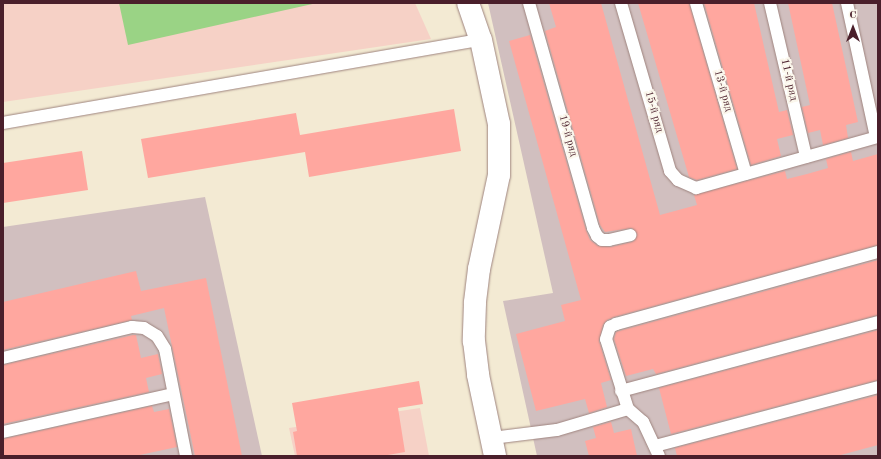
<!DOCTYPE html>
<meta charset="utf-8">
<style>
body{margin:0}
#map{position:relative;width:881px;height:459px;overflow:hidden;background:#f3ead3;font-family:"Old Standard TT",serif}
div>[style]{position:absolute}
.built>*{inset:0;background:#f6d1c6}
.industrial>*{inset:0;background:#d1bfbf}
.green>*{inset:0;background:#9ad385}
.building>*{inset:0;background:#ffa79f}
.roads{filter:drop-shadow(0 0 1px #9e847f) drop-shadow(0 0 1px #9e847f)}
.service>*{height:12px;margin:-6px;padding:0 6px;transform-origin:6px;border-radius:6px;background:#fff}
.minor>*{height:22px;margin:-11px;padding:0 11px;transform-origin:11px;border-radius:11px;background:#fff}
span{translate:-50% -50%;white-space:nowrap;text-align:center;line-height:1.15;-webkit-text-stroke:4px #fbf7ec;paint-order:stroke}
.street-label{font-size:11px;color:#4a1f2b}
.frame{position:absolute;inset:0;border:4px solid #4a1f2b;pointer-events:none}
.north{position:absolute;left:833px;top:8px;width:40px;height:40px;-webkit-text-stroke:3px #fbf7ec;paint-order:stroke;rotate:0deg;font-size:11px;font-weight:700;line-height:16px;text-align:center;color:#4a1f2b}
.north::after{content:'';display:block;margin:auto;width:14px;height:18px;background:#4a1f2b;clip-path:polygon(50% 0,100% 100%,50% 72%,0 100%)}
</style>
<div id="map">
<div class="built">
<i style="clip-path:polygon(3px 3px,415px 3px,431px 39px,3px 102px)"></i>
<i style="clip-path:polygon(420px 408px,429px 456px,295px 456px,289px 428px)"></i>
</div>
<div class="industrial">
<i style="clip-path:polygon(488px 3px,878px 3px,878px 456px,537px 456px,503px 301px,553px 293px)"></i>
<i style="clip-path:polygon(205px 197px,262px 456px,3px 456px,3px 227px)"></i>
</div>
<div class="green">
<i style="clip-path:polygon(119px 3px,317px 3px,128px 45px)"></i>
</div>
<div class="building">
<i style="clip-path:polygon(549px 3px,601px 3px,660px 215px,697px 205px,694px 195px,785px 171px,787px 179px,807px 174px,828px 168px,826px 159px,851px 152px,853px 161px,878px 154px,878px 245px,614px 317px,607px 320px,603px 325px,599px 341px,611px 380px,601px 383px,607px 407px,589px 413px,585px 399px,536px 411px,516px 334px,565px 321px,561px 305px,581px 300px,509px 41px,530px 35px,586px 230px,590px 240px,598px 246px,611px 247px,632px 242px,635px 240px,637px 234px,632px 228px,605px 232px,600px 225px,545px 31px,556px 27px)"></i>
<i style="clip-path:polygon(638px 3px,689px 3px,737px 169px,697px 180px,689px 177px)"></i>
<i style="clip-path:polygon(704px 3px,754px 3px,779px 112px,787px 110px,793px 135px,777px 139px,781px 156px,751px 165px)"></i>
<i style="clip-path:polygon(788px 3px,832px 3px,858px 122px,846px 125px,848px 138px,823px 145px,820px 130px,808px 133px,802px 107px,810px 105px)"></i>
<i style="clip-path:polygon(454px 109px,461px 151px,309px 177px,305px 152px,148px 178px,141px 139px,296px 113px,300px 135px)"></i>
<i style="clip-path:polygon(82px 151px,88px 190px,3px 203px,3px 163px)"></i>
<i style="clip-path:polygon(878px 260px,878px 315px,656px 374px,653px 369px,626px 376px,614px 339px,616px 332px,619px 331px)"></i>
<i style="clip-path:polygon(136px 271px,141px 291px,206px 278px,242px 456px,195px 456px,164px 308px,131px 316px,132px 320px,3px 350px,3px 302px)"></i>
<i style="clip-path:polygon(878px 330px,878px 380px,671px 434px,659px 388px)"></i>
<i style="clip-path:polygon(133px 335px,136px 335px,141px 358px,158px 354px,162px 374px,146px 378px,149px 392px,3px 424px,3px 365px)"></i>
<i style="clip-path:polygon(419px 381px,423px 404px,398px 408px,405px 452px,382px 456px,297px 456px,293px 432px,297px 431px,292px 403px)"></i>
<i style="clip-path:polygon(878px 395px,878px 445px,837px 456px,677px 456px,675px 448px)"></i>
<i style="clip-path:polygon(152px 406px,154px 412px,169px 409px,177px 447px,135px 456px,3px 456px,3px 439px)"></i>
<i style="clip-path:polygon(611px 422px,614px 433px,631px 429px,637px 456px,589px 456px,585px 441px,596px 438px,593px 427px)"></i>
</div>
<div class="roads">
<div class="service">
<i style="left:529px;top:3px;width:234px;rotate:74.1deg"></i>
<i style="left:593px;top:228px;width:9px;rotate:63deg"></i>
<i style="left:597px;top:236px;width:6px;rotate:39deg"></i>
<i style="left:602px;top:240px;width:7px"></i>
<i style="left:609px;top:240px;width:22px;rotate:-13deg"></i>
<i style="left:621px;top:3px;width:175px;rotate:73.7deg"></i>
<i style="left:670px;top:171px;width:12px;rotate:48deg"></i>
<i style="left:678px;top:180px;width:20px;rotate:24deg"></i>
<i style="left:696px;top:188px;width:189px;rotate:-15.7deg"></i>
<i style="left:696px;top:3px;width:178px;rotate:73.7deg"></i>
<i style="left:770px;top:3px;width:158px;rotate:76.8deg"></i>
<i style="left:847px;top:3px;width:137px;rotate:77.8deg"></i>
<i style="left:3px;top:123px;width:485px;rotate:-9.9deg"></i>
<i style="left:3px;top:358px;width:133px;rotate:-13.5deg"></i>
<i style="left:132px;top:327px;width:12px;rotate:5deg"></i>
<i style="left:144px;top:328px;width:15px;rotate:32deg"></i>
<i style="left:157px;top:336px;width:15px;rotate:58deg"></i>
<i style="left:165px;top:349px;width:109px;rotate:78.9deg"></i>
<i style="left:621px;top:391px;width:266px;rotate:-15deg"></i>
<i style="left:3px;top:432px;width:174px;rotate:-12.6deg"></i>
<i style="left:492px;top:438px;width:65px;rotate:-7deg"></i>
<i style="left:557px;top:430px;width:74px;rotate:-16.5deg"></i>
<i style="left:655px;top:446px;width:231px;rotate:-14.8deg"></i>
<i style="left:659px;top:456px;width:38px;rotate:-115deg"></i>
<i style="left:643px;top:422px;width:20px;rotate:-139deg"></i>
<i style="left:628px;top:409px;width:73px;rotate:-107.4deg"></i>
<i style="left:606px;top:339px;width:13px;rotate:-72deg"></i>
<i style="left:610px;top:327px;width:7px;rotate:-27deg"></i>
<i style="left:616px;top:324px;width:272px;rotate:-15.4deg"></i>
</div>
<div class="minor">
<i style="left:468px;top:3px;width:39px;rotate:71deg"></i>
<i style="left:481px;top:40px;width:86px;rotate:77.9deg"></i>
<i style="left:499px;top:124px;width:51px;rotate:90deg"></i>
<i style="left:499px;top:175px;width:96px;rotate:102deg"></i>
<i style="left:479px;top:269px;width:34px;rotate:97deg"></i>
<i style="left:475px;top:303px;width:38px;rotate:92deg"></i>
<i style="left:474px;top:341px;width:34px;rotate:83deg"></i>
<i style="left:478px;top:375px;width:83px;rotate:78.1deg"></i>
</div>
</div>
<div class="street-label">
<span style="left:788px;top:80px;rotate:77deg">11-й ряд</span>
<span style="left:722px;top:91px;rotate:74deg">13-й ряд</span>
<span style="left:653px;top:112px;rotate:74deg">15-й ряд</span>
<span style="left:567px;top:136px;rotate:74deg">19-й ряд</span>
</div>
<div class="frame"></div>
<div class="north">С</div>
</div>
